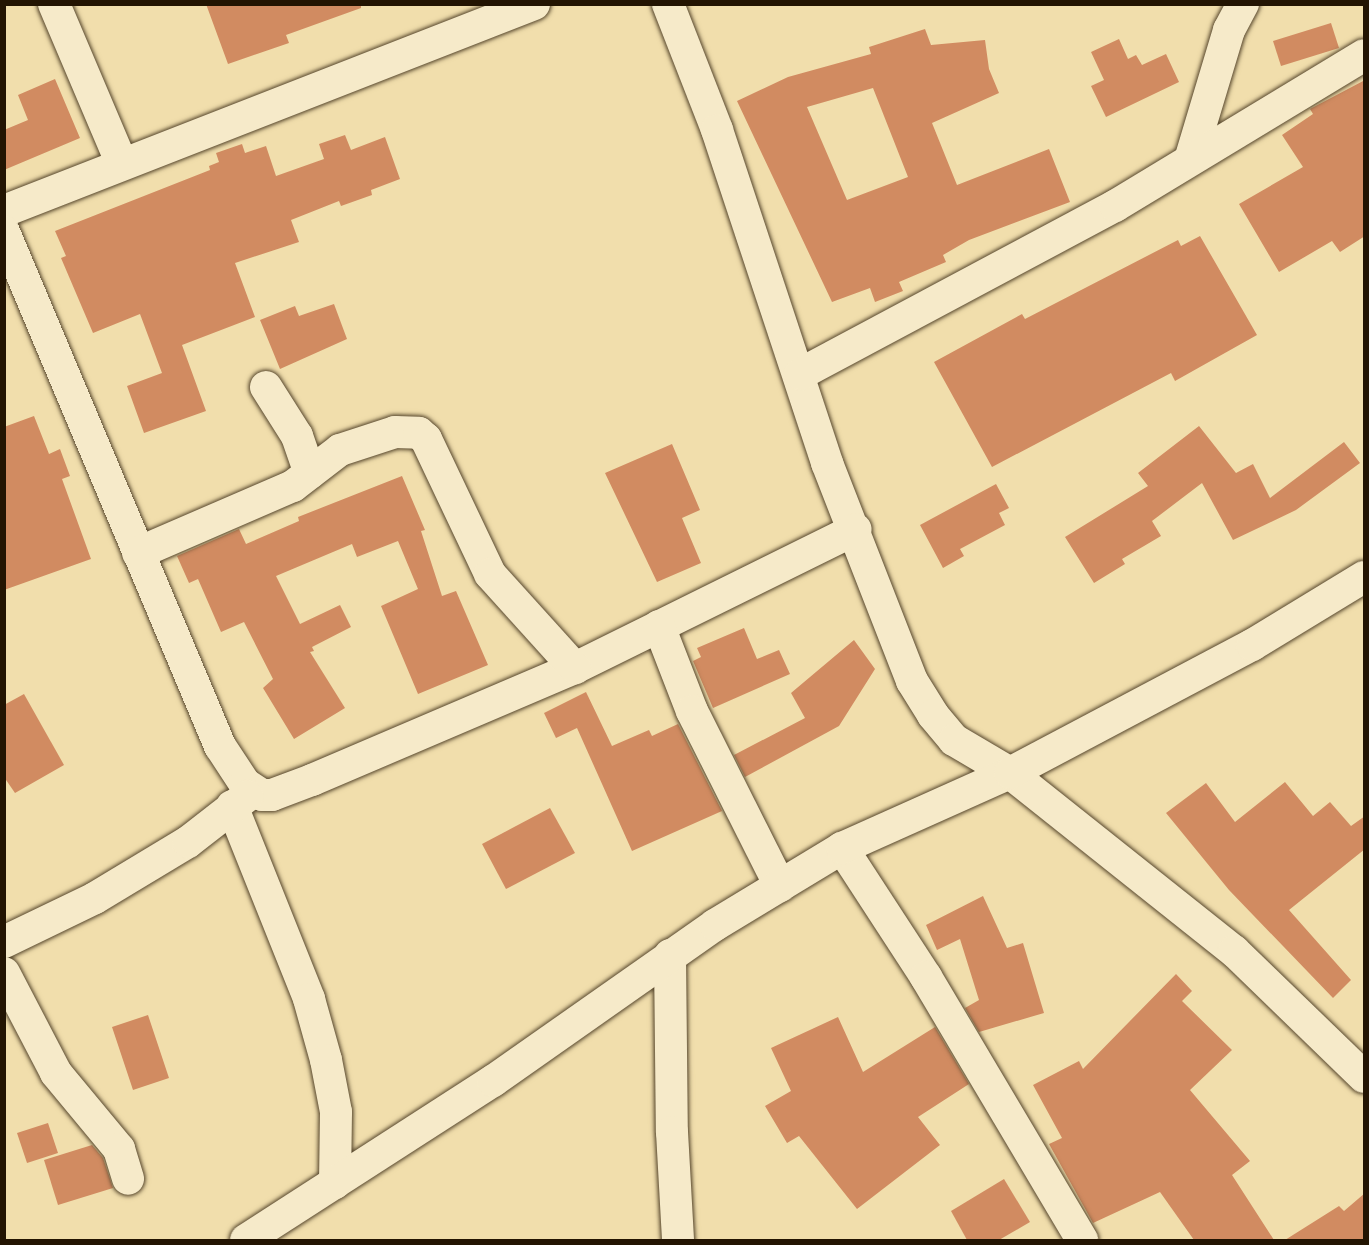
<!DOCTYPE html>
<style>
body{margin:0}
#map{position:relative;width:1369px;height:1245px;overflow:hidden;background:#f1deac;font-family:Alegreya,serif}
div>[style]{position:absolute}
.building>*{inset:0;background:#d18b61}
.roads{filter:drop-shadow(0 0 2px #56462c) drop-shadow(0 0 2px #56462c)}
.minor>*{height:32px;margin:-16px;padding:0 16px;transform-origin:16px;border-radius:16px;background:#f6eac9}
span{translate:-50% -50%;white-space:nowrap;text-align:center;line-height:1.15;-webkit-text-stroke:6px #f6eac9;paint-order:stroke}
.frame{position:absolute;inset:0;border:6px solid #231402;pointer-events:none}
</style>
<div id="map">
<div class="building">
<i style="clip-path:polygon(206px 4px,361px 4px,361px 8px,286px 35px,289px 43px,228px 64px)"></i>
<i style="clip-path:polygon(1331px 23px,1339px 48px,1281px 66px,1273px 41px)"></i>
<i style="clip-path:polygon(evenodd,925px 29px,931px 45px,985px 40px,989px 69px,999px 93px,932px 123px,957px 185px,1049px 149px,1070px 202px,969px 240px,943px 255px,946px 262px,899px 282px,903px 291px,875px 302px,870px 288px,832px 302px,737px 101px,788px 77px,871px 54px,869px 47px,925px 29px,873px 88px,908px 177px,847px 200px,807px 107px,873px 88px)"></i>
<i style="clip-path:polygon(1119px 39px,1128px 59px,1136px 55px,1142px 65px,1166px 54px,1179px 82px,1106px 117px,1091px 86px,1104px 80px,1091px 52px)"></i>
<i style="clip-path:polygon(55px 79px,80px 138px,4px 170px,4px 130px,28px 120px,18px 95px)"></i>
<i style="clip-path:polygon(1365px 80px,1365px 236px,1340px 252px,1332px 241px,1279px 272px,1239px 204px,1303px 167px,1282px 135px,1313px 114px,1310px 109px)"></i>
<i style="clip-path:polygon(345px 135px,351px 150px,385px 137px,400px 179px,371px 190px,372px 195px,341px 206px,339px 201px,291px 220px,299px 242px,235px 263px,255px 317px,182px 345px,206px 411px,144px 433px,127px 386px,162px 373px,140px 314px,93px 333px,61px 258px,66px 256px,55px 231px,210px 170px,209px 166px,219px 162px,216px 153px,242px 144px,245px 153px,266px 146px,276px 176px,324px 159px,319px 144px)"></i>
<i style="clip-path:polygon(1200px 236px,1257px 335px,1175px 381px,1171px 373px,992px 467px,934px 362px,1022px 314px,1025px 319px,1178px 240px,1181px 246px)"></i>
<i style="clip-path:polygon(334px 304px,347px 339px,280px 369px,260px 320px,295px 306px,299px 316px)"></i>
<i style="clip-path:polygon(34px 416px,49px 454px,60px 449px,70px 476px,62px 479px,91px 559px,4px 590px,4px 427px)"></i>
<i style="clip-path:polygon(1199px 426px,1236px 473px,1253px 464px,1270px 498px,1344px 442px,1360px 463px,1296px 510px,1233px 540px,1202px 483px,1152px 521px,1161px 536px,1122px 559px,1125px 564px,1094px 583px,1065px 537px,1148px 486px,1138px 473px)"></i>
<i style="clip-path:polygon(672px 444px,700px 510px,682px 518px,701px 563px,657px 582px,605px 473px)"></i>
<i style="clip-path:polygon(402px 476px,425px 530px,421px 531px,442px 596px,456px 591px,488px 665px,418px 694px,381px 606px,418px 589px,398px 541px,357px 557px,352px 544px,276px 576px,300px 624px,340px 605px,351px 627px,312px 647px,314px 651px,310px 652px,345px 708px,294px 739px,263px 688px,273px 679px,244px 622px,221px 632px,198px 579px,189px 583px,177px 556px,239px 529px,246px 544px,299px 521px,298px 517px)"></i>
<i style="clip-path:polygon(996px 484px,1009px 508px,999px 513px,1005px 525px,960px 549px,964px 556px,943px 568px,920px 525px)"></i>
<i style="clip-path:polygon(744px 628px,757px 659px,779px 650px,790px 674px,713px 708px,693px 661px,701px 657px,697px 648px)"></i>
<i style="clip-path:polygon(854px 640px,875px 669px,839px 726px,745px 777px,734px 755px,805px 718px,791px 693px)"></i>
<i style="clip-path:polygon(586px 692px,612px 746px,649px 730px,652px 736px,678px 724px,722px 811px,632px 851px,577px 728px,556px 738px,544px 713px)"></i>
<i style="clip-path:polygon(24px 694px,64px 765px,15px 793px,4px 777px,4px 705px)"></i>
<i style="clip-path:polygon(1285px 782px,1313px 816px,1330px 802px,1351px 826px,1365px 816px,1365px 849px,1289px 910px,1351px 980px,1333px 998px,1229px 890px,1166px 813px,1206px 783px,1235px 822px)"></i>
<i style="clip-path:polygon(550px 808px,575px 853px,506px 889px,482px 844px)"></i>
<i style="clip-path:polygon(983px 896px,1007px 948px,1023px 943px,1044px 1013px,979px 1032px,965px 1008px,979px 1000px,960px 939px,937px 950px,926px 925px)"></i>
<i style="clip-path:polygon(1176px 974px,1192px 991px,1182px 1001px,1232px 1050px,1190px 1090px,1250px 1161px,1232px 1175px,1274px 1240px,1194px 1240px,1160px 1192px,1093px 1223px,1049px 1144px,1062px 1138px,1033px 1085px,1079px 1061px,1083px 1069px)"></i>
<i style="clip-path:polygon(148px 1015px,169px 1078px,133px 1090px,112px 1027px)"></i>
<i style="clip-path:polygon(838px 1017px,863px 1072px,935px 1027px,969px 1084px,918px 1117px,940px 1145px,857px 1209px,799px 1136px,787px 1143px,765px 1106px,791px 1091px,771px 1048px)"></i>
<i style="clip-path:polygon(48px 1123px,58px 1153px,27px 1163px,17px 1133px)"></i>
<i style="clip-path:polygon(92px 1145px,103px 1158px,113px 1188px,58px 1205px,44px 1160px)"></i>
<i style="clip-path:polygon(1004px 1179px,1030px 1222px,999px 1240px,967px 1240px,951px 1211px)"></i>
<i style="clip-path:polygon(1365px 1193px,1365px 1240px,1285px 1240px,1339px 1206px,1344px 1211px)"></i>
</div>
<div class="roads">
<div class="minor">
<i style="left:54px;top:4px;width:174px;rotate:67deg"></i>
<i style="left:668px;top:4px;width:135px;rotate:68.7deg"></i>
<i style="left:717px;top:130px;width:351px;rotate:71.7deg"></i>
<i style="left:827px;top:463px;width:234px;rotate:68.7deg"></i>
<i style="left:912px;top:681px;width:40px;rotate:58deg"></i>
<i style="left:933px;top:715px;width:33px;rotate:50deg"></i>
<i style="left:954px;top:740px;width:65px;rotate:30.5deg"></i>
<i style="left:1010px;top:773px;width:286px;rotate:38.5deg"></i>
<i style="left:1234px;top:951px;width:181px;rotate:44.1deg"></i>
<i style="left:1190px;top:160px;width:136px;rotate:-73.3deg"></i>
<i style="left:1229px;top:30px;width:30px;rotate:-62deg"></i>
<i style="left:4px;top:211px;width:569px;rotate:-21.33deg"></i>
<i style="left:4px;top:232px;width:558px;rotate:67.21deg"></i>
<i style="left:220px;top:746px;width:45px;rotate:56.7deg"></i>
<i style="left:245px;top:784px;width:20px;rotate:33deg"></i>
<i style="left:262px;top:795px;width:10px"></i>
<i style="left:272px;top:795px;width:43px;rotate:-20.6deg"></i>
<i style="left:312px;top:780px;width:286px;rotate:-23.1deg"></i>
<i style="left:575px;top:668px;width:313px;rotate:-26.3deg"></i>
<i style="left:800px;top:374px;width:357px;rotate:-28.1deg"></i>
<i style="left:1115px;top:206px;width:291px;rotate:-31.2deg"></i>
<i style="left:266px;top:387px;width:58px;rotate:57.7deg"></i>
<i style="left:297px;top:436px;width:39px;rotate:71deg"></i>
<i style="left:138px;top:553px;width:169px;rotate:-23.4deg"></i>
<i style="left:293px;top:486px;width:59px;rotate:-37.5deg"></i>
<i style="left:340px;top:450px;width:58px;rotate:-18.1deg"></i>
<i style="left:395px;top:432px;width:24px;rotate:2deg"></i>
<i style="left:419px;top:433px;width:9px;rotate:41deg"></i>
<i style="left:426px;top:439px;width:149px;rotate:64.6deg"></i>
<i style="left:490px;top:574px;width:127px;rotate:47.9deg"></i>
<i style="left:659px;top:626px;width:91px;rotate:68.8deg"></i>
<i style="left:692px;top:711px;width:196px;rotate:63.3deg"></i>
<i style="left:232px;top:806px;width:208px;rotate:68.2deg"></i>
<i style="left:309px;top:999px;width:63px;rotate:74.4deg"></i>
<i style="left:326px;top:1060px;width:53px;rotate:79.1deg"></i>
<i style="left:336px;top:1112px;width:71px;rotate:90.8deg"></i>
<i style="left:842px;top:848px;width:154px;rotate:56.9deg"></i>
<i style="left:926px;top:977px;width:306px;rotate:59.3deg"></i>
<i style="left:4px;top:942px;width:101px;rotate:-25.8deg"></i>
<i style="left:95px;top:898px;width:109px;rotate:-31.1deg"></i>
<i style="left:188px;top:842px;width:75px;rotate:-37.9deg"></i>
<i style="left:670px;top:955px;width:177px;rotate:89.4deg"></i>
<i style="left:672px;top:1132px;width:108px;rotate:86.8deg"></i>
<i style="left:4px;top:973px;width:113px;rotate:62.5deg"></i>
<i style="left:56px;top:1073px;width:99px;rotate:50.3deg"></i>
<i style="left:119px;top:1149px;width:31px;rotate:73deg"></i>
<i style="left:246px;top:1240px;width:294px;rotate:-32.8deg"></i>
<i style="left:493px;top:1081px;width:271px;rotate:-35.1deg"></i>
<i style="left:715px;top:925px;width:149px;rotate:-31.2deg"></i>
<i style="left:842px;top:848px;width:184px;rotate:-24.1deg"></i>
<i style="left:1010px;top:773px;width:274px;rotate:-27.9deg"></i>
<i style="left:1252px;top:645px;width:131px;rotate:-31.3deg"></i>
</div>
</div>
<div class="frame"></div>
</div>
